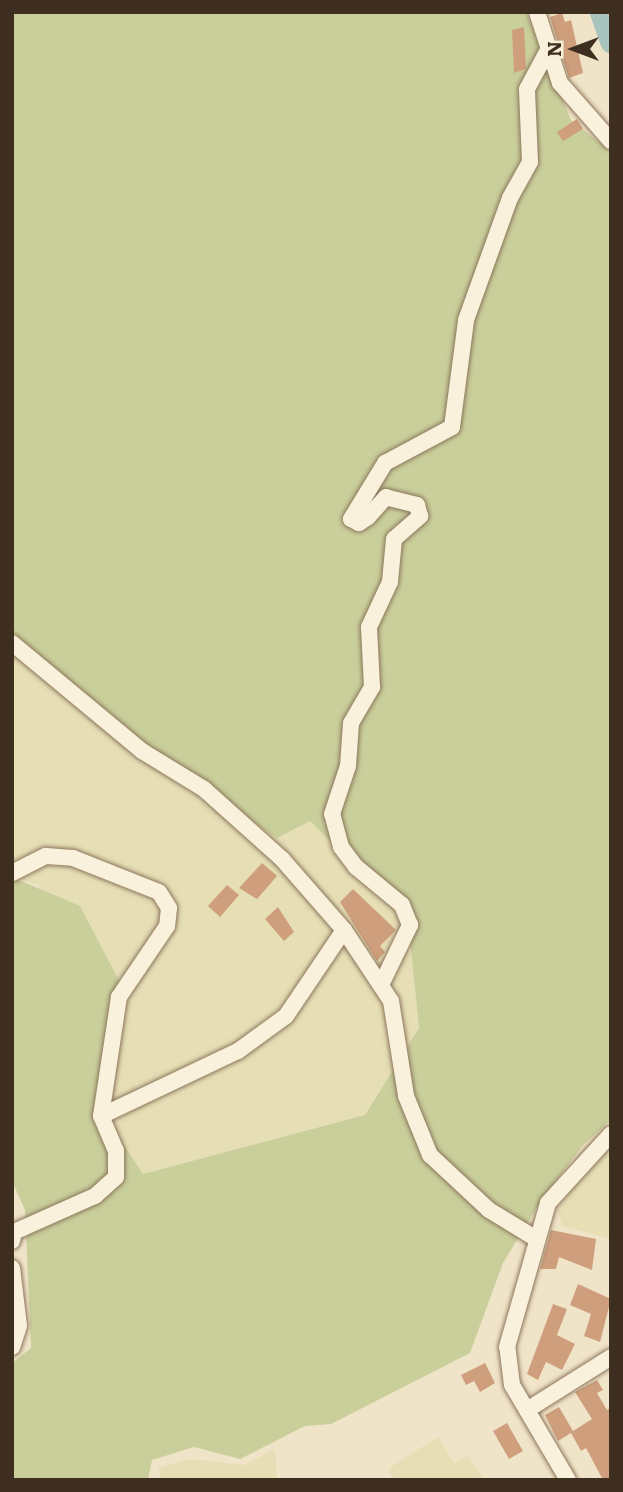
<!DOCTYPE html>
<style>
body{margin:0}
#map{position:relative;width:623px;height:1492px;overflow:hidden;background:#f0e4c8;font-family:Literata,serif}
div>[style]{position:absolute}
.farmland>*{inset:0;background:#e6deb5}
.green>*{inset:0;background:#c9cf9b}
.river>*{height:23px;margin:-11.5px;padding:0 11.5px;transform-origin:11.5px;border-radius:11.5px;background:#a9c4bc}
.building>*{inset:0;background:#cf9f7d}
.roads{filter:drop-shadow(0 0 2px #8d765c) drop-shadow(0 0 2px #8d765c)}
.minor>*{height:16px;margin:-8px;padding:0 8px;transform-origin:8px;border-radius:8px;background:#faf1dc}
span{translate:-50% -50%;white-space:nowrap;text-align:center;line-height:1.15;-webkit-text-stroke:5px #f7eed8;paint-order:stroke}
.frame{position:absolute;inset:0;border:14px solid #3d2e20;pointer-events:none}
.north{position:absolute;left:539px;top:14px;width:70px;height:70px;-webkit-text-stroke:5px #f7eed8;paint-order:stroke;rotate:270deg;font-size:19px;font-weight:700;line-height:28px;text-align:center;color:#3d2e20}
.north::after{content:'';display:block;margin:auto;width:24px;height:32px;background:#3d2e20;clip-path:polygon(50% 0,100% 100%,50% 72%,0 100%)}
</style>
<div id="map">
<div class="farmland">
<i style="clip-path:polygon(12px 642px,310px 821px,408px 920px,419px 1028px,365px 1115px,143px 1174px,101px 1110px,39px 885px,12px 877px)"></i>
<i style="clip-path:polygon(611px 1147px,611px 1239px,562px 1226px,558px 1210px,568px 1193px)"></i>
<i style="clip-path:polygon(438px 1437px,454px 1463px,468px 1456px,484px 1480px,393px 1480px,389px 1468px)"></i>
<i style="clip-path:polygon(275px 1449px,277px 1480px,160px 1480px,159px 1468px,190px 1459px,244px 1465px)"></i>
</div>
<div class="green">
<i style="clip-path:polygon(12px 12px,526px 12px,571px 120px,611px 152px,611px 1120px,583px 1145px,544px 1196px,503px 1263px,470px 1353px,331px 1424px,305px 1426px,240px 1459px,194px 1447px,152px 1460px,148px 1480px,12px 1480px,12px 1363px,31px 1348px,25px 1210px,12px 1181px,12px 877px,80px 906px,124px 990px,101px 1110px,143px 1174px,365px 1115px,419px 1028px,408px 920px,310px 821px,277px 838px,186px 776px,12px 642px)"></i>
</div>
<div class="river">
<i style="left:601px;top:12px;width:31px;rotate:71deg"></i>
</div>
<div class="building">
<i style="clip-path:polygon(562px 13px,565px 22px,571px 20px,583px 73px,569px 78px,550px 17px)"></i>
<i style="clip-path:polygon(524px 27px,526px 69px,514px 73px,512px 30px)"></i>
<i style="clip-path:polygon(577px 119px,583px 129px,563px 141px,557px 132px)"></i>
<i style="clip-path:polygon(262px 863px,277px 876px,257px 899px,239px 888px)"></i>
<i style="clip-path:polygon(227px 885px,239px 895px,220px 917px,208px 906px)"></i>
<i style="clip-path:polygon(353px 889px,396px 930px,380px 946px,385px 952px,377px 961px,340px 902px)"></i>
<i style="clip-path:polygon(278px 907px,294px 932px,284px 941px,265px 919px)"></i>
<i style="clip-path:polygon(551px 1230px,596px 1239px,592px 1270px,559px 1257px,556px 1269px,540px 1269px)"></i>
<i style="clip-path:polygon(578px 1284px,611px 1299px,600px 1342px,584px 1336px,591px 1314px,570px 1305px)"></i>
<i style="clip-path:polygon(553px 1304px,567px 1309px,557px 1335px,575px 1344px,562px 1370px,546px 1362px,538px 1380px,527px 1374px)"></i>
<i style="clip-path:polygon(485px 1363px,495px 1383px,480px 1392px,474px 1381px,466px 1385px,461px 1375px)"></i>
<i style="clip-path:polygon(597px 1380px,603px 1390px,597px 1393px,607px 1410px,611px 1407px,611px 1480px,603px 1480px,586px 1448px,581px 1451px,571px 1433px,558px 1441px,545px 1415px,559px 1407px,573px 1431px,592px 1419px,575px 1392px)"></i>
<i style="clip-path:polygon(507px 1423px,523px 1451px,509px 1459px,493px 1431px)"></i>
</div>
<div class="roads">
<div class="minor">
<i style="left:537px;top:12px;width:75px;rotate:72.1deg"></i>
<i style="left:560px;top:83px;width:77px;rotate:48.7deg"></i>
<i style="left:12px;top:643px;width:169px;rotate:39.7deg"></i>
<i style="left:142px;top:751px;width:73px;rotate:31.5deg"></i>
<i style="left:204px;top:789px;width:105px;rotate:41.9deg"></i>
<i style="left:282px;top:859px;width:94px;rotate:48.9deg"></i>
<i style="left:344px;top:930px;width:85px;rotate:56.5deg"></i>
<i style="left:391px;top:1001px;width:96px;rotate:81deg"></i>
<i style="left:406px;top:1096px;width:64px;rotate:67.9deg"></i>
<i style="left:430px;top:1155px;width:81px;rotate:43deg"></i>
<i style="left:489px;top:1210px;width:54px;rotate:31.3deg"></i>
<i style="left:12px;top:873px;width:38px;rotate:-27deg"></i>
<i style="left:46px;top:856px;width:27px;rotate:4deg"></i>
<i style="left:73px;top:858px;width:92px;rotate:21.6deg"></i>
<i style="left:159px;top:892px;width:19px;rotate:58deg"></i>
<i style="left:169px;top:908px;width:18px;rotate:96deg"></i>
<i style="left:167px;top:926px;width:86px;rotate:124.1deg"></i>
<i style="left:119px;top:997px;width:120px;rotate:98.6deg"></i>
<i style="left:101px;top:1116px;width:152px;rotate:-25.4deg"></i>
<i style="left:238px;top:1051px;width:59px;rotate:-36.1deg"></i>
<i style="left:286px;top:1016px;width:104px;rotate:-56deg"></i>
<i style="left:381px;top:985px;width:67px;rotate:-64.2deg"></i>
<i style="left:410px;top:925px;width:22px;rotate:-112deg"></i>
<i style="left:402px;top:905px;width:60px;rotate:-140.4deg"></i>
<i style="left:356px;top:867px;width:25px;rotate:-127deg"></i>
<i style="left:341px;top:847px;width:34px;rotate:-105deg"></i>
<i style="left:332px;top:814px;width:51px;rotate:-71.6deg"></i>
<i style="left:348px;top:766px;width:43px;rotate:-86deg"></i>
<i style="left:351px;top:723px;width:42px;rotate:-59.7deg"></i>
<i style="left:372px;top:687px;width:60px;rotate:-92.9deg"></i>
<i style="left:369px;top:627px;width:50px;rotate:-65deg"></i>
<i style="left:390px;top:582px;width:43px;rotate:-84.7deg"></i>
<i style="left:394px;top:539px;width:35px;rotate:-41deg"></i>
<i style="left:420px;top:516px;width:11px;rotate:-105deg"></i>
<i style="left:417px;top:505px;width:32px;rotate:-166deg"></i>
<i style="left:386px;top:497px;width:27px;rotate:132deg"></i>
<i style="left:368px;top:517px;width:11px;rotate:146deg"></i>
<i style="left:359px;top:523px;width:9px;rotate:-153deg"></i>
<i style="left:351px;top:519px;width:66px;rotate:-58.7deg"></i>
<i style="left:385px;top:463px;width:76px;rotate:-28.2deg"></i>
<i style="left:452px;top:427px;width:108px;rotate:-82.5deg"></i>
<i style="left:466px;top:320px;width:130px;rotate:-70.2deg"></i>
<i style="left:510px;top:198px;width:41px;rotate:-60.9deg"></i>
<i style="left:530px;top:162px;width:73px;rotate:-92.4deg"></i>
<i style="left:527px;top:89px;width:44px;rotate:-61.7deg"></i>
<i style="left:12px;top:1241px;width:9px;rotate:-77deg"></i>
<i style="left:14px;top:1232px;width:89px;rotate:-24deg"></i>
<i style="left:95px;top:1196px;width:28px;rotate:-42deg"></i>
<i style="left:116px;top:1177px;width:26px;rotate:-90deg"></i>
<i style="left:116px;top:1151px;width:38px;rotate:-113deg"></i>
<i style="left:12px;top:1268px;width:58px;rotate:83.1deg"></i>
<i style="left:19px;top:1326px;width:22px;rotate:108deg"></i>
<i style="left:527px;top:1410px;width:99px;rotate:-32.2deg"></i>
<i style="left:568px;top:1480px;width:110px;rotate:-120.5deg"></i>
<i style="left:512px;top:1385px;width:38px;rotate:-97deg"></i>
<i style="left:507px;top:1347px;width:150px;rotate:-74.1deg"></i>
<i style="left:548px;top:1203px;width:93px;rotate:-47.6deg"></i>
</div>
</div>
<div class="frame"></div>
<div class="north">N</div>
</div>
